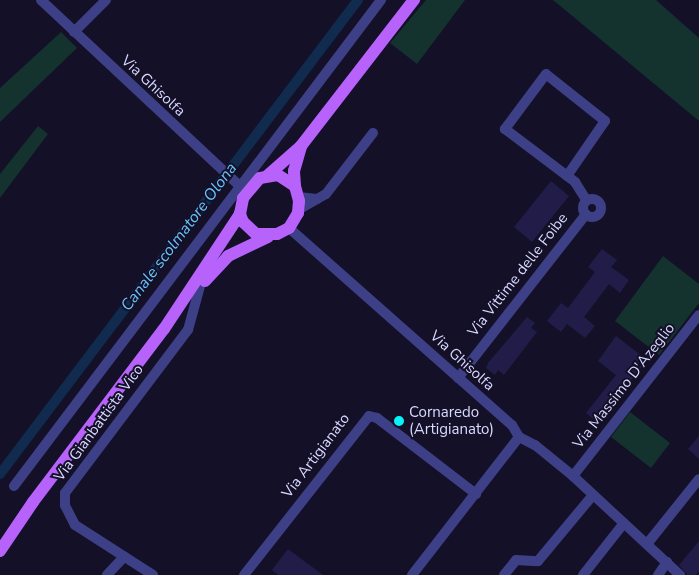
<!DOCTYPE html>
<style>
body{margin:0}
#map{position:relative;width:699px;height:575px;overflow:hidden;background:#131028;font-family:"Nunito Sans",sans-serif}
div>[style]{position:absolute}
.green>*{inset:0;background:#14322e}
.canal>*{height:10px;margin:-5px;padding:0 5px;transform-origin:5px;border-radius:5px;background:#102b4d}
.building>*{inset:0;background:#221d48}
.minor>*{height:10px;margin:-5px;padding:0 5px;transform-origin:5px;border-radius:5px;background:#3d4086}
.minor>.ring{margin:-5px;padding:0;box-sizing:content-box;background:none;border:10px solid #3d4086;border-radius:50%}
.major>*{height:12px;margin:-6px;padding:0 6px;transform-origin:6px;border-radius:6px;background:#b662fb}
.dots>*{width:14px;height:14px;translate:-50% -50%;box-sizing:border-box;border:2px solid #131028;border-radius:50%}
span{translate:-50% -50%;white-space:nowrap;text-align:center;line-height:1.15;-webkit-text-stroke:4px #131028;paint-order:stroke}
.street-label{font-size:15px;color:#d9d8fe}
.poi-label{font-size:15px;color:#d9d8fe}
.left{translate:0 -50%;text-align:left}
.water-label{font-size:16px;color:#69c3fc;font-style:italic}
</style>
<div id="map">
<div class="green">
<i style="clip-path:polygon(426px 0,465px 0,417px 64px,390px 43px)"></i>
<i style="clip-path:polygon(553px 0,656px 0,699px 38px,699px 121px)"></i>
<i style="clip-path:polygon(61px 32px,77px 48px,0 122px,0 88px)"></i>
<i style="clip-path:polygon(38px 126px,48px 134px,0 198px,0 174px)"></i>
<i style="clip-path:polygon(663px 256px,699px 284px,699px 303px,659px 355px,615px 321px)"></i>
<i style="clip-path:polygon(630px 412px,670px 443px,651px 468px,611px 437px)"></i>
</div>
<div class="canal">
<i style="left:0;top:474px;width:594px;rotate:-52.94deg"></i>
</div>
<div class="building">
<i style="clip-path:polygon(551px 181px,569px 196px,532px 242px,514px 227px)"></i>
<i style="clip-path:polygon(602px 249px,617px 260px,611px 267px,629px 280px,620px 293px,609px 284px,584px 317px,595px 326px,585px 338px,567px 324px,561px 332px,547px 321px,561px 303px,568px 308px,595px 272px,588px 267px)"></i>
<i style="clip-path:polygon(527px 317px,535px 323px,531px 328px,537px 332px,504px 375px,498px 370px,495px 375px,486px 368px,488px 363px)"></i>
<i style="clip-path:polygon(616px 336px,647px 360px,598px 423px,586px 413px,616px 375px,598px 361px)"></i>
<i style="clip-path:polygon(699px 436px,699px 459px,688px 449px)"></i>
<i style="clip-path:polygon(699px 541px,699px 571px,696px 575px,687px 575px,679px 565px)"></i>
<i style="clip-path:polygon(288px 549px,323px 575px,278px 575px,272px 570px)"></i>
</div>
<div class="minor">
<i style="left:41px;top:0;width:281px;rotate:43.1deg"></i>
<i style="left:74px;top:32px;width:45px;rotate:-45deg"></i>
<i style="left:567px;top:176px;width:67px;rotate:-55.4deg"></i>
<i style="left:605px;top:121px;width:75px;rotate:-141.5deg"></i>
<i style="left:546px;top:74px;width:69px;rotate:126.7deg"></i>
<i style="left:505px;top:129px;width:88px;rotate:37.1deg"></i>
<i style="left:575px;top:182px;width:22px;rotate:58deg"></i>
<i style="left:317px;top:199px;width:10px;rotate:-29deg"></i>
<i style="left:326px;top:194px;width:77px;rotate:-52.4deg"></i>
<i class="ring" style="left:583px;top:199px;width:8px;height:8px"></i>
<i style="left:298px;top:210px;width:22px;rotate:-30deg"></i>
<i style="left:317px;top:199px;width:19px;rotate:-174deg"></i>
<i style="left:289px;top:228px;width:298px;rotate:41.5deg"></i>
<i style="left:512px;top:425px;width:14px;rotate:60deg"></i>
<i style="left:519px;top:437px;width:18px;rotate:27deg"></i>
<i style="left:535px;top:445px;width:49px;rotate:39.2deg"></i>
<i style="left:573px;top:476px;width:146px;rotate:42.8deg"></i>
<i style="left:458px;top:378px;width:208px;rotate:-52deg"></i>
<i style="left:573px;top:476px;width:204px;rotate:-52deg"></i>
<i style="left:14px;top:486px;width:609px;rotate:-52.94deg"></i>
<i style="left:647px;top:544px;width:83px;rotate:-51.3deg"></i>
<i style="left:107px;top:575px;width:25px;rotate:-47deg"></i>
<i style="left:153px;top:575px;width:93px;rotate:-147.3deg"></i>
<i style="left:75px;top:525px;width:22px;rotate:-117deg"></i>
<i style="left:65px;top:505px;width:12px;rotate:-90deg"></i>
<i style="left:65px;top:493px;width:204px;rotate:-53deg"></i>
<i style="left:188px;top:330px;width:46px;rotate:-74.7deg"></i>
<i style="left:244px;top:575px;width:202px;rotate:-51.8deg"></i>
<i style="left:369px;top:416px;width:8px;rotate:14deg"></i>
<i style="left:377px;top:418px;width:125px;rotate:37.5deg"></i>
<i style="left:412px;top:575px;width:175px;rotate:-52.2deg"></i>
<i style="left:504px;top:575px;width:19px;rotate:-51deg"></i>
<i style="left:516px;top:560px;width:22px;rotate:3deg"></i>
<i style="left:538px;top:561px;width:86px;rotate:-50.2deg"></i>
<i style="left:583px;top:575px;width:66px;rotate:-51.7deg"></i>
<i style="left:658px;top:575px;width:16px;rotate:-55deg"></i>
</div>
<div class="major">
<i style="left:278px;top:175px;width:20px;rotate:33deg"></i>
<i style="left:295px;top:186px;width:16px;rotate:75deg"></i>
<i style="left:299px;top:201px;width:12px;rotate:95deg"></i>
<i style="left:298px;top:213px;width:17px;rotate:121deg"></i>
<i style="left:289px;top:228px;width:13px;rotate:153deg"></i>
<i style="left:277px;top:234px;width:21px;rotate:180deg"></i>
<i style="left:256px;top:234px;width:18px;rotate:-137deg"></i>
<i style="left:243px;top:222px;width:9px;rotate:-111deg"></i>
<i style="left:240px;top:214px;width:16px;rotate:-79deg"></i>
<i style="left:243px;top:198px;width:26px;rotate:-50deg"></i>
<i style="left:260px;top:178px;width:18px;rotate:-9deg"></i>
<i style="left:267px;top:176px;width:45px;rotate:-41.4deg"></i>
<i style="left:301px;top:146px;width:185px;rotate:-52.3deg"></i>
<i style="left:295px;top:186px;width:15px;rotate:-94deg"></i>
<i style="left:294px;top:171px;width:26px;rotate:-74deg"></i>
<i style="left:205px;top:281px;width:34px;rotate:-47deg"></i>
<i style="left:228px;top:256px;width:44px;rotate:-25.4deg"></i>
<i style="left:0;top:551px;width:59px;rotate:-56deg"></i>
<i style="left:33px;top:502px;width:217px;rotate:-52.9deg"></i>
<i style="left:164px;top:329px;width:138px;rotate:-56.5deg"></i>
</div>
<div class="dots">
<i style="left:399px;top:421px;background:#09f4fa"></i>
</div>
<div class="street-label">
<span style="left:153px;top:86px;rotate:43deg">Via Ghisolfa</span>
<span style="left:518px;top:275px;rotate:-52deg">Via Vittime delle Foibe</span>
<span style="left:462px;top:361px;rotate:42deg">Via Ghisolfa</span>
<span style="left:624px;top:386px;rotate:-52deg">Via Massimo D'Azeglio</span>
<span style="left:99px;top:423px;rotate:-54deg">Via Gianbattista Vico</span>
<span style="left:316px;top:456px;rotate:-53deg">Via Artigianato</span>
</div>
<div class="poi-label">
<span class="left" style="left:409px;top:421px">Cornaredo<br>(Artigianato)</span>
</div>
<div class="water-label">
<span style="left:179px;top:237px;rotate:-53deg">Canale scolmatore Olona</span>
</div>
</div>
